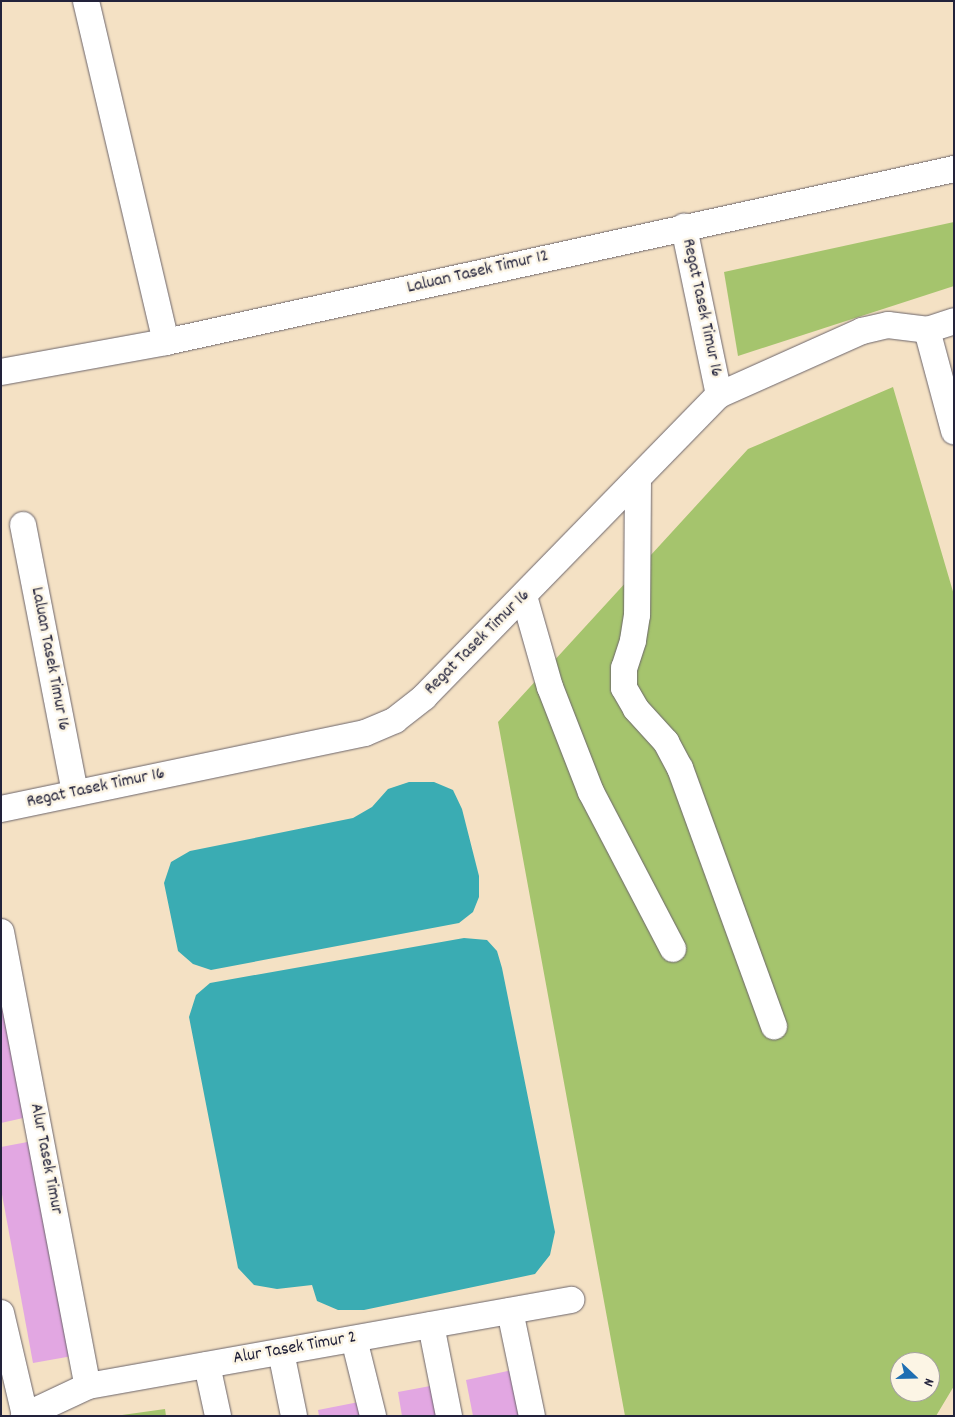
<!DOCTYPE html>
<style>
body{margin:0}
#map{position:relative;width:955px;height:1417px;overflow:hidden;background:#f4e1c4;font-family:Dekko,sans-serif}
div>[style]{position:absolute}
.green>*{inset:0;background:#a5c46d}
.water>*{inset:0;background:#3aacb3}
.building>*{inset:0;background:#e2a7e2}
.roads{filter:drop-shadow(0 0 1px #6c656b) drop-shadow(0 0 1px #6c656b)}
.street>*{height:26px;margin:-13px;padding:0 13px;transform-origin:13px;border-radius:13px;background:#fff}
span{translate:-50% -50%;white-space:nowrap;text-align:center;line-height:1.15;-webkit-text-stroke:5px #fcf5e5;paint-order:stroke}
.street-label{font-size:18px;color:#22223b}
.frame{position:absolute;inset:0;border:2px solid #22223b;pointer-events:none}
.north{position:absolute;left:890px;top:1352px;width:50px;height:50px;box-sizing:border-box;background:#fcf5e5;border:1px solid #a5a1a1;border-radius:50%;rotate:111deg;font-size:14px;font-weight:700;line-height:20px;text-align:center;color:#22223b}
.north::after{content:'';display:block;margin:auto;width:18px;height:22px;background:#1f6fb2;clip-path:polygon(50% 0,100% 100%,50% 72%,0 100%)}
</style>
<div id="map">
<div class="green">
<i style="clip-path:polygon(954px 222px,954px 286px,738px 356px,724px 272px)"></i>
<i style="clip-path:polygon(evenodd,893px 387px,954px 595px,954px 1386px,936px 1416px,625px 1416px,498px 722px,748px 449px,893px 387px,900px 1362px,930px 1362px,930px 1392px,900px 1392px,900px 1362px)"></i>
<i style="clip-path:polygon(165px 1409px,166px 1416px,115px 1416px)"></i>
</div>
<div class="water">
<i style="clip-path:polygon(409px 782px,434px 782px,453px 790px,462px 809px,479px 876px,479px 897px,473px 912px,459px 923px,211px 970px,193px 964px,178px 951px,164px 883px,171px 862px,190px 851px,353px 818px,372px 807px,388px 789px)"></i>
<i style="clip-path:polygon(464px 938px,487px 940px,497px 951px,502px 968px,555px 1232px,550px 1255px,535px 1274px,364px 1310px,338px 1310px,317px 1301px,312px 1285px,277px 1289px,254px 1285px,238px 1268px,189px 1017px,196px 995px,210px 983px)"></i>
</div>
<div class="building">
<i style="clip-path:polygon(1px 965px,32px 1116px,1px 1123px)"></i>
<i style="clip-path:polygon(38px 1140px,78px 1355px,33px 1363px,1px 1189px,1px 1147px)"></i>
<i style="clip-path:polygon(512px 1370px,521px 1416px,473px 1416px,466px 1380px)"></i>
<i style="clip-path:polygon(441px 1384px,446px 1416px,402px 1416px,398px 1392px)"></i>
<i style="clip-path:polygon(364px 1401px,366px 1416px,319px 1416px,318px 1410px)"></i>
</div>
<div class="roads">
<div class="street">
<i style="left:86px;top:1px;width:350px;rotate:76.8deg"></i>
<i style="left:927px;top:330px;width:105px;rotate:75deg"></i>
<i style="left:1px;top:372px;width:168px;rotate:-10.3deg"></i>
<i style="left:166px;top:342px;width:807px;rotate:-12.38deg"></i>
<i style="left:719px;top:395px;width:157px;rotate:-24.1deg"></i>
<i style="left:862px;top:331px;width:27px;rotate:-13deg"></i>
<i style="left:888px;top:325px;width:39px;rotate:7deg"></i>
<i style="left:927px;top:330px;width:28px;rotate:-18deg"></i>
<i style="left:638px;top:478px;width:137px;rotate:90.4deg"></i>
<i style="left:637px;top:615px;width:26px;rotate:99deg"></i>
<i style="left:633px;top:641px;width:28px;rotate:108deg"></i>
<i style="left:624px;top:668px;width:20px;rotate:90deg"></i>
<i style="left:624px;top:688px;width:24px;rotate:60deg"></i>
<i style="left:636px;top:709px;width:45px;rotate:47.7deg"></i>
<i style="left:666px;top:742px;width:30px;rotate:62deg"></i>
<i style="left:680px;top:768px;width:275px;rotate:70deg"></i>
<i style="left:23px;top:525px;width:273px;rotate:79deg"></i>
<i style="left:524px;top:596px;width:95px;rotate:74.1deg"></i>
<i style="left:550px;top:687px;width:113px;rotate:68.7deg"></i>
<i style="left:591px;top:792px;width:177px;rotate:62.4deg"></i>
<i style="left:1px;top:809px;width:372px;rotate:-11.8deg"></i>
<i style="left:365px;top:733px;width:33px;rotate:-23deg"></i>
<i style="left:395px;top:720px;width:37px;rotate:-38deg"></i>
<i style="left:424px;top:697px;width:422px;rotate:-45.7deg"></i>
<i style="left:719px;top:395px;width:172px;rotate:-101.8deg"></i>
<i style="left:1px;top:932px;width:462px;rotate:79.2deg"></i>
<i style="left:510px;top:1311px;width:107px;rotate:78.2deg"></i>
<i style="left:1px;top:1313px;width:105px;rotate:76.8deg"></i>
<i style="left:431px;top:1325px;width:93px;rotate:78.8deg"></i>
<i style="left:354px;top:1339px;width:79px;rotate:76.1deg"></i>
<i style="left:281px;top:1352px;width:65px;rotate:78.5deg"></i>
<i style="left:207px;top:1365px;width:52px;rotate:77.8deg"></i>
<i style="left:24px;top:1416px;width:71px;rotate:-25.1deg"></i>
<i style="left:88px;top:1386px;width:491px;rotate:-10.1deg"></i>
</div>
</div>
<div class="street-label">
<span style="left:478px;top:273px;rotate:-13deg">Laluan Tasek Timur 12</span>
<span style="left:701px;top:308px;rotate:78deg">Regat Tasek Timur 16</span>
<span style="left:478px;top:643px;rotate:-45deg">Regat Tasek Timur 16</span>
<span style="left:49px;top:659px;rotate:79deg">Laluan Tasek Timur 16</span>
<span style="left:96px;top:789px;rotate:-12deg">Regat Tasek Timur 16</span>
<span style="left:45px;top:1159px;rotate:79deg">Alur Tasek Timur</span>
<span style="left:295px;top:1349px;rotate:-10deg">Alur Tasek Timur 2</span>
</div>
<div class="frame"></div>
<div class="north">N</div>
</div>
